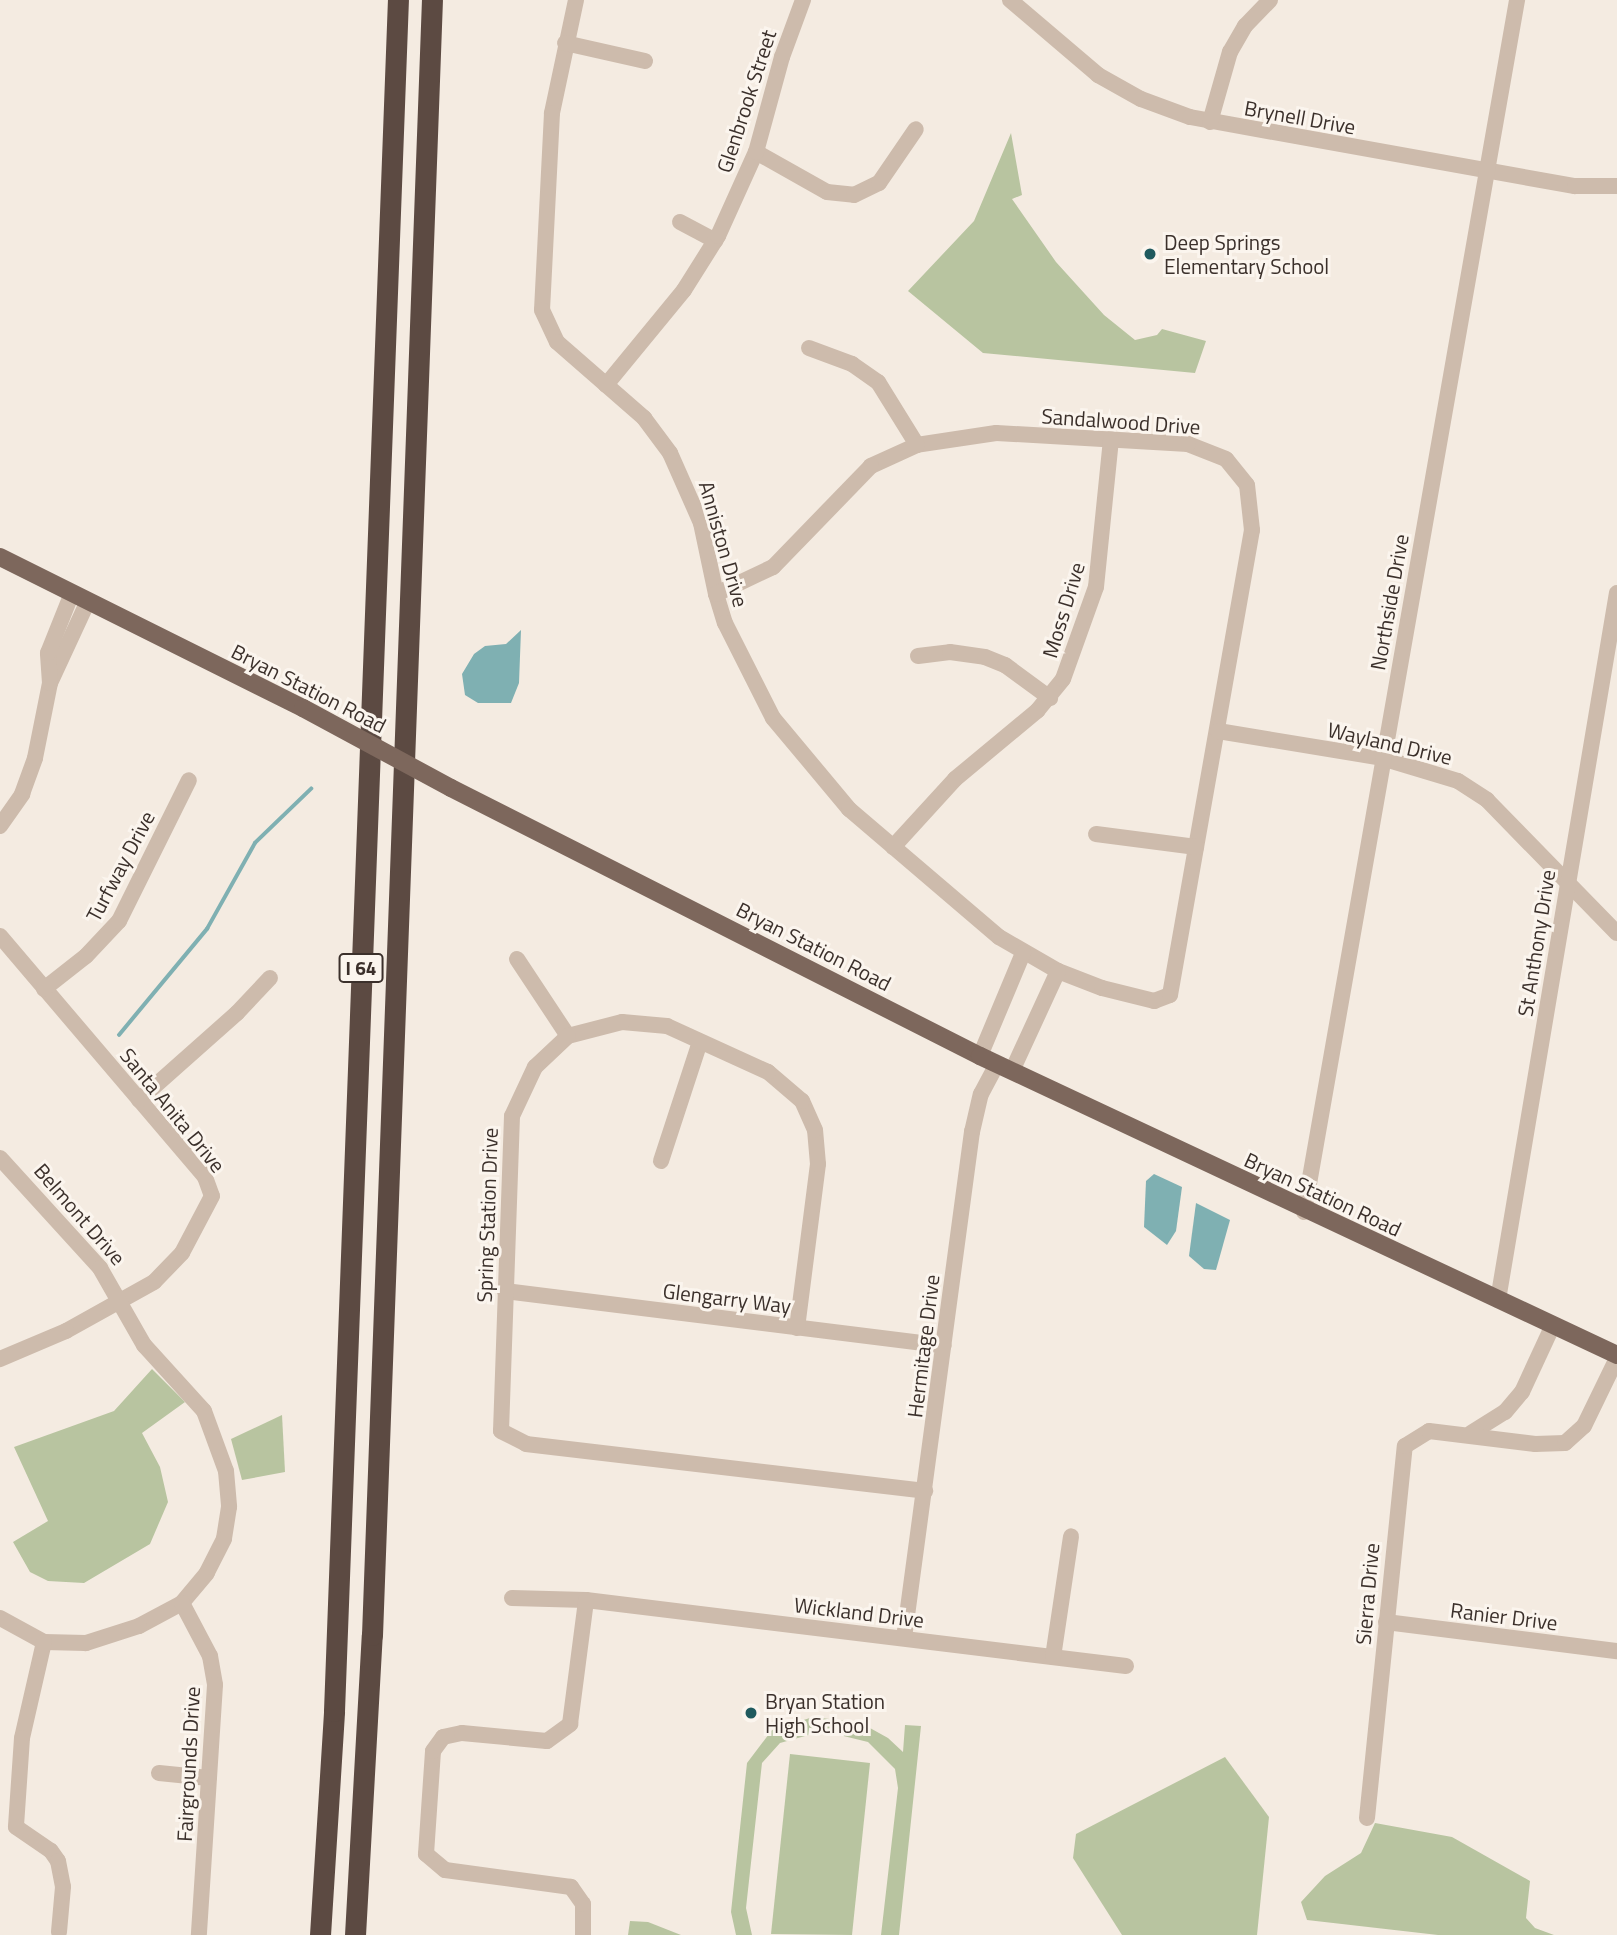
<!DOCTYPE html>
<style>
body{margin:0}
#map{position:relative;width:1617px;height:1935px;overflow:hidden;background:#f4ebe1;font-family:"Titillium Web",sans-serif}
div>[style]{position:absolute}
.green>*{inset:0;background:#b8c4a0}
.water>*{inset:0;background:#7fb0b2}
.stream>*{height:3.5px;margin:-1.75px;padding:0 1.75px;transform-origin:1.75px;border-radius:1.75px;background:#7fb0b2}
.minor>*{height:16px;margin:-8px;padding:0 8px;transform-origin:8px;border-radius:8px;background:#cdbbac}
.major>*{height:18px;margin:-9px;padding:0 9px;transform-origin:9px;border-radius:9px;background:#7d675c}
.highway>*{height:21px;margin:-10.5px;padding:0 10.5px;transform-origin:10.5px;border-radius:10.5px;background:#5c4a42}
.major-bridge>*{height:18px;margin:-9px;padding:0 9px;transform-origin:9px;border-radius:9px;background:#7d675c}
.dots>*{width:19px;height:19px;translate:-50% -50%;box-sizing:border-box;border:4px solid #fbf5ee;border-radius:50%}
span{translate:-50% -50%;white-space:nowrap;text-align:center;line-height:1.15;-webkit-text-stroke:6px #fbf5ee;paint-order:stroke}
.shield-label span{padding:2px 5px;background:#fbf5ee;border:2px solid;border-radius:5px;-webkit-text-stroke-width:0}
.shield-label{font-size:19px;color:#3b302b;font-weight:700}
.street-label{font-size:21px;color:#3b302b}
.poi-label{font-size:21px;color:#3b302b}
.left{translate:0 -50%;text-align:left}
</style>
<div id="map">
<div class="green">
<i style="clip-path:polygon(1011px 133px,1022px 195px,1012px 199px,1056px 262px,1104px 315px,1135px 340px,1157px 335px,1162px 329px,1206px 341px,1195px 373px,983px 353px,908px 291px,974px 221px)"></i>
<i style="clip-path:polygon(152px 1369px,185px 1402px,142px 1433px,160px 1467px,168px 1502px,150px 1544px,84px 1583px,48px 1581px,30px 1572px,13px 1542px,48px 1521px,14px 1447px,114px 1411px)"></i>
<i style="clip-path:polygon(282px 1415px,285px 1472px,242px 1480px,231px 1439px)"></i>
<i style="clip-path:polygon(813px 1717px,861px 1723px,888px 1738px,903px 1752px,905px 1725px,921px 1726px,899px 1935px,881px 1935px,898px 1788px,895px 1769px,868px 1742px,823px 1731px,780px 1743px,762px 1763px,746px 1908px,752px 1935px,736px 1935px,731px 1912px,747px 1763px,772px 1730px)"></i>
<i style="clip-path:polygon(790px 1754px,870px 1763px,852px 1935px,771px 1934px)"></i>
<i style="clip-path:polygon(1225px 1757px,1269px 1817px,1257px 1935px,1122px 1935px,1073px 1858px,1076px 1834px)"></i>
<i style="clip-path:polygon(1375px 1823px,1452px 1837px,1530px 1881px,1526px 1918px,1535px 1928px,1554px 1935px,1438px 1935px,1307px 1920px,1301px 1902px,1325px 1876px,1361px 1853px)"></i>
<i style="clip-path:polygon(630px 1921px,648px 1922px,681px 1935px,628px 1935px)"></i>
</div>
<div class="water">
<i style="clip-path:polygon(521px 630px,519px 683px,511px 703px,478px 703px,465px 695px,462px 674px,474px 654px,485px 646px,506px 644px)"></i>
<i style="clip-path:polygon(1154px 1174px,1182px 1187px,1176px 1231px,1167px 1245px,1144px 1227px,1146px 1181px)"></i>
<i style="clip-path:polygon(1196px 1203px,1230px 1220px,1216px 1270px,1204px 1269px,1189px 1256px)"></i>
</div>
<div class="stream">
<i style="left:119px;top:1035px;width:138px;rotate:-50.3deg"></i>
<i style="left:207px;top:929px;width:98px;rotate:-60.8deg"></i>
<i style="left:255px;top:843px;width:78px;rotate:-44deg"></i>
</div>
<div class="minor">
<i style="left:576px;top:0;width:116px;rotate:102deg"></i>
<i style="left:552px;top:113px;width:197px;rotate:92.9deg"></i>
<i style="left:542px;top:310px;width:35px;rotate:65deg"></i>
<i style="left:557px;top:342px;width:116px;rotate:41.1deg"></i>
<i style="left:644px;top:418px;width:44px;rotate:53.4deg"></i>
<i style="left:670px;top:453px;width:77px;rotate:66.1deg"></i>
<i style="left:701px;top:523px;width:73px;rotate:78.1deg"></i>
<i style="left:716px;top:594px;width:30px;rotate:73deg"></i>
<i style="left:725px;top:623px;width:106px;rotate:63.2deg"></i>
<i style="left:773px;top:718px;width:119px;rotate:50.1deg"></i>
<i style="left:849px;top:809px;width:197px;rotate:40.5deg"></i>
<i style="left:999px;top:937px;width:68px;rotate:30deg"></i>
<i style="left:1058px;top:971px;width:47px;rotate:21.1deg"></i>
<i style="left:1102px;top:988px;width:54px;rotate:14deg"></i>
<i style="left:1154px;top:1001px;width:17px;rotate:-21deg"></i>
<i style="left:1170px;top:995px;width:472px;rotate:-80deg"></i>
<i style="left:1252px;top:530px;width:45px;rotate:-96.3deg"></i>
<i style="left:1247px;top:485px;width:33px;rotate:-129deg"></i>
<i style="left:1226px;top:459px;width:41px;rotate:-158.5deg"></i>
<i style="left:1188px;top:444px;width:192px;rotate:-176.7deg"></i>
<i style="left:996px;top:433px;width:80px;rotate:171.4deg"></i>
<i style="left:917px;top:445px;width:51px;rotate:155.5deg"></i>
<i style="left:871px;top:466px;width:141px;rotate:134.1deg"></i>
<i style="left:773px;top:567px;width:63px;rotate:154.7deg"></i>
<i style="left:1010px;top:0;width:116px;rotate:40.4deg"></i>
<i style="left:1098px;top:75px;width:49px;rotate:29.2deg"></i>
<i style="left:1141px;top:99px;width:52px;rotate:20.2deg"></i>
<i style="left:1190px;top:117px;width:391px;rotate:10.2deg"></i>
<i style="left:1575px;top:186px;width:42px"></i>
<i style="left:565px;top:43px;width:82px;rotate:12.7deg"></i>
<i style="left:1210px;top:122px;width:73px;rotate:-74.1deg"></i>
<i style="left:1230px;top:52px;width:30px;rotate:-60deg"></i>
<i style="left:1245px;top:26px;width:36px;rotate:-46deg"></i>
<i style="left:756px;top:152px;width:81px;rotate:29.4deg"></i>
<i style="left:827px;top:192px;width:27px;rotate:6deg"></i>
<i style="left:854px;top:195px;width:28px;rotate:-26deg"></i>
<i style="left:879px;top:183px;width:65px;rotate:-55.6deg"></i>
<i style="left:680px;top:222px;width:40px;rotate:28deg"></i>
<i style="left:809px;top:348px;width:46px;rotate:20.4deg"></i>
<i style="left:852px;top:364px;width:32px;rotate:35deg"></i>
<i style="left:878px;top:382px;width:74px;rotate:58.2deg"></i>
<i style="left:606px;top:385px;width:123px;rotate:-50.6deg"></i>
<i style="left:684px;top:290px;width:64px;rotate:-57.8deg"></i>
<i style="left:718px;top:236px;width:92px;rotate:-65.7deg"></i>
<i style="left:756px;top:152px;width:98px;rotate:-74.7deg"></i>
<i style="left:782px;top:57px;width:61px;rotate:-69.8deg"></i>
<i style="left:918px;top:656px;width:32px;rotate:-7deg"></i>
<i style="left:950px;top:652px;width:35px;rotate:8deg"></i>
<i style="left:985px;top:657px;width:22px;rotate:22deg"></i>
<i style="left:1005px;top:665px;width:56px;rotate:36.3deg"></i>
<i style="left:51px;top:681px;width:88px;rotate:-65.2deg"></i>
<i style="left:1218px;top:731px;width:166px;rotate:9.3deg"></i>
<i style="left:1382px;top:758px;width:79px;rotate:16.8deg"></i>
<i style="left:1458px;top:781px;width:35px;rotate:33deg"></i>
<i style="left:1487px;top:800px;width:186px;rotate:45.7deg"></i>
<i style="left:0;top:826px;width:39px;rotate:-55deg"></i>
<i style="left:22px;top:794px;width:38px;rotate:-70deg"></i>
<i style="left:35px;top:758px;width:76px;rotate:-78.7deg"></i>
<i style="left:50px;top:683px;width:30px;rotate:-94deg"></i>
<i style="left:48px;top:653px;width:65px;rotate:-68.2deg"></i>
<i style="left:1096px;top:834px;width:101px;rotate:7.4deg"></i>
<i style="left:893px;top:847px;width:92px;rotate:-47.6deg"></i>
<i style="left:955px;top:779px;width:107px;rotate:-39.7deg"></i>
<i style="left:1037px;top:711px;width:41px;rotate:-50.9deg"></i>
<i style="left:1063px;top:679px;width:98px;rotate:-70.3deg"></i>
<i style="left:1096px;top:587px;width:149px;rotate:-84.2deg"></i>
<i style="left:0;top:936px;width:316px;rotate:49.6deg"></i>
<i style="left:205px;top:1177px;width:20px;rotate:70deg"></i>
<i style="left:212px;top:1196px;width:64px;rotate:117.8deg"></i>
<i style="left:182px;top:1253px;width:40px;rotate:134deg"></i>
<i style="left:154px;top:1282px;width:101px;rotate:150.9deg"></i>
<i style="left:66px;top:1331px;width:72px;rotate:157deg"></i>
<i style="left:517px;top:959px;width:92px;rotate:56.5deg"></i>
<i style="left:44px;top:989px;width:53px;rotate:-38.2deg"></i>
<i style="left:86px;top:956px;width:48px;rotate:-46.7deg"></i>
<i style="left:119px;top:921px;width:157px;rotate:-63.6deg"></i>
<i style="left:980px;top:1056px;width:112px;rotate:-67.3deg"></i>
<i style="left:1012px;top:1071px;width:110px;rotate:-65.3deg"></i>
<i style="left:139px;top:1100px;width:131px;rotate:-41.6deg"></i>
<i style="left:237px;top:1013px;width:48px;rotate:-46.7deg"></i>
<i style="left:0;top:1158px;width:149px;rotate:47.7deg"></i>
<i style="left:100px;top:1268px;width:89px;rotate:60.3deg"></i>
<i style="left:144px;top:1345px;width:89px;rotate:47.7deg"></i>
<i style="left:204px;top:1411px;width:64px;rotate:69.9deg"></i>
<i style="left:226px;top:1471px;width:36px;rotate:85deg"></i>
<i style="left:229px;top:1507px;width:32px;rotate:99deg"></i>
<i style="left:224px;top:1539px;width:38px;rotate:117deg"></i>
<i style="left:207px;top:1573px;width:39px;rotate:130deg"></i>
<i style="left:182px;top:1603px;width:49px;rotate:151.9deg"></i>
<i style="left:139px;top:1626px;width:56px;rotate:162.2deg"></i>
<i style="left:86px;top:1643px;width:42px;rotate:-178.6deg"></i>
<i style="left:44px;top:1642px;width:50px;rotate:-151.4deg"></i>
<i style="left:661px;top:1161px;width:125px;rotate:-71.9deg"></i>
<i style="left:1304px;top:1212px;width:1231px;rotate:-80.03deg"></i>
<i style="left:505px;top:1291px;width:442px;rotate:7.1deg"></i>
<i style="left:1498px;top:1300px;width:717px;rotate:-80.45deg"></i>
<i style="left:797px;top:1328px;width:165px;rotate:-82.7deg"></i>
<i style="left:818px;top:1164px;width:34px;rotate:-95deg"></i>
<i style="left:815px;top:1130px;width:32px;rotate:-114deg"></i>
<i style="left:802px;top:1101px;width:45px;rotate:-139.5deg"></i>
<i style="left:768px;top:1072px;width:111px;rotate:-155.5deg"></i>
<i style="left:667px;top:1026px;width:45px;rotate:-174.9deg"></i>
<i style="left:622px;top:1022px;width:56px;rotate:165.5deg"></i>
<i style="left:568px;top:1036px;width:45px;rotate:136.8deg"></i>
<i style="left:535px;top:1067px;width:54px;rotate:115.1deg"></i>
<i style="left:512px;top:1116px;width:315px;rotate:92deg"></i>
<i style="left:501px;top:1431px;width:28px;rotate:27deg"></i>
<i style="left:526px;top:1444px;width:402px;rotate:6.7deg"></i>
<i style="left:1471px;top:1433px;width:40px;rotate:-32deg"></i>
<i style="left:1505px;top:1412px;width:26px;rotate:-50deg"></i>
<i style="left:1522px;top:1392px;width:74px;rotate:-65.2deg"></i>
<i style="left:512px;top:1598px;width:74px;rotate:1.5deg"></i>
<i style="left:586px;top:1600px;width:544px;rotate:6.97deg"></i>
<i style="left:182px;top:1603px;width:60px;rotate:62.2deg"></i>
<i style="left:210px;top:1656px;width:29px;rotate:80deg"></i>
<i style="left:215px;top:1685px;width:251px;rotate:93.7deg"></i>
<i style="left:1386px;top:1622px;width:233px;rotate:7.2deg"></i>
<i style="left:904px;top:1638px;width:511px;rotate:-82.35deg"></i>
<i style="left:972px;top:1132px;width:39px;rotate:-77deg"></i>
<i style="left:981px;top:1094px;width:34px;rotate:-62deg"></i>
<i style="left:44px;top:1642px;width:98px;rotate:102.9deg"></i>
<i style="left:22px;top:1738px;width:89px;rotate:93.9deg"></i>
<i style="left:16px;top:1827px;width:42px;rotate:34.4deg"></i>
<i style="left:51px;top:1851px;width:12px;rotate:55deg"></i>
<i style="left:58px;top:1861px;width:26px;rotate:79deg"></i>
<i style="left:63px;top:1887px;width:45px;rotate:95.1deg"></i>
<i style="left:1053px;top:1657px;width:122px;rotate:-81.5deg"></i>
<i style="left:159px;top:1773px;width:50px;rotate:5.7deg"></i>
<i style="left:1367px;top:1818px;width:374px;rotate:-84.2deg"></i>
<i style="left:1405px;top:1446px;width:28px;rotate:-32deg"></i>
<i style="left:1429px;top:1431px;width:107px;rotate:7deg"></i>
<i style="left:1535px;top:1444px;width:30px;rotate:-2deg"></i>
<i style="left:1565px;top:1443px;width:25px;rotate:-42deg"></i>
<i style="left:1584px;top:1426px;width:76px;rotate:-64.1deg"></i>
<i style="left:583px;top:1935px;width:31px;rotate:-90deg"></i>
<i style="left:583px;top:1904px;width:21px;rotate:-125deg"></i>
<i style="left:571px;top:1887px;width:127px;rotate:-172.3deg"></i>
<i style="left:445px;top:1870px;width:25px;rotate:-140deg"></i>
<i style="left:426px;top:1854px;width:103px;rotate:-86.1deg"></i>
<i style="left:433px;top:1751px;width:17px;rotate:-54deg"></i>
<i style="left:443px;top:1737px;width:19px;rotate:-12deg"></i>
<i style="left:462px;top:1733px;width:85px;rotate:5.4deg"></i>
<i style="left:547px;top:1741px;width:29px;rotate:-36deg"></i>
<i style="left:570px;top:1724px;width:125px;rotate:-82.6deg"></i>
</div>
<div class="major">
<i style="left:0;top:557px;width:339px;rotate:26.5deg"></i>
<i style="left:451px;top:788px;width:593px;rotate:26.87deg"></i>
<i style="left:980px;top:1056px;width:704px;rotate:25.14deg"></i>
</div>
<div class="highway">
<i style="left:320px;top:1935px;width:224px;rotate:-86.4deg"></i>
<i style="left:334px;top:1711px;width:1712px;rotate:-87.86deg"></i>
<i style="left:355px;top:1935px;width:300px;rotate:-86.8deg"></i>
<i style="left:372px;top:1635px;width:1636px;rotate:-87.9deg"></i>
</div>
<div class="major-bridge">
<i style="left:303px;top:708px;width:168px;rotate:28.4deg"></i>
</div>
<div class="dots">
<i style="left:1150px;top:254px;background:#1f5a5e"></i>
<i style="left:751px;top:1713px;background:#1f5a5e"></i>
</div>
<div class="shield-label">
<span style="left:361px;top:968px">I 64</span>
</div>
<div class="street-label">
<span style="left:746px;top:101px;rotate:-72deg">Glenbrook Street</span>
<span style="left:1300px;top:117px;rotate:10deg">Brynell Drive</span>
<span style="left:1121px;top:421px;rotate:4deg">Sandalwood Drive</span>
<span style="left:724px;top:544px;rotate:74deg">Anniston Drive</span>
<span style="left:1389px;top:602px;rotate:-80deg">Northside Drive</span>
<span style="left:1063px;top:610px;rotate:-73deg">Moss Drive</span>
<span style="left:309px;top:688px;rotate:27deg">Bryan Station Road</span>
<span style="left:1390px;top:743px;rotate:13deg">Wayland Drive</span>
<span style="left:120px;top:866px;rotate:-62deg">Turfway Drive</span>
<span style="left:1536px;top:943px;rotate:-81deg">St Anthony Drive</span>
<span style="left:814px;top:946px;rotate:27deg">Bryan Station Road</span>
<span style="left:173px;top:1110px;rotate:51deg">Santa Anita Drive</span>
<span style="left:1323px;top:1194px;rotate:25deg">Bryan Station Road</span>
<span style="left:80px;top:1214px;rotate:49deg">Belmont Drive</span>
<span style="left:487px;top:1215px;rotate:-88deg">Spring Station Drive</span>
<span style="left:727px;top:1298px;rotate:7deg">Glengarry Way</span>
<span style="left:923px;top:1346px;rotate:-83deg">Hermitage Drive</span>
<span style="left:1367px;top:1594px;rotate:-85deg">Sierra Drive</span>
<span style="left:859px;top:1612px;rotate:7deg">Wickland Drive</span>
<span style="left:1504px;top:1616px;rotate:7deg">Ranier Drive</span>
<span style="left:188px;top:1764px;rotate:-87deg">Fairgrounds Drive</span>
</div>
<div class="poi-label">
<span class="left" style="left:1164px;top:254px">Deep Springs<br>Elementary School</span>
<span class="left" style="left:765px;top:1713px">Bryan Station<br>High School</span>
</div>
</div>
